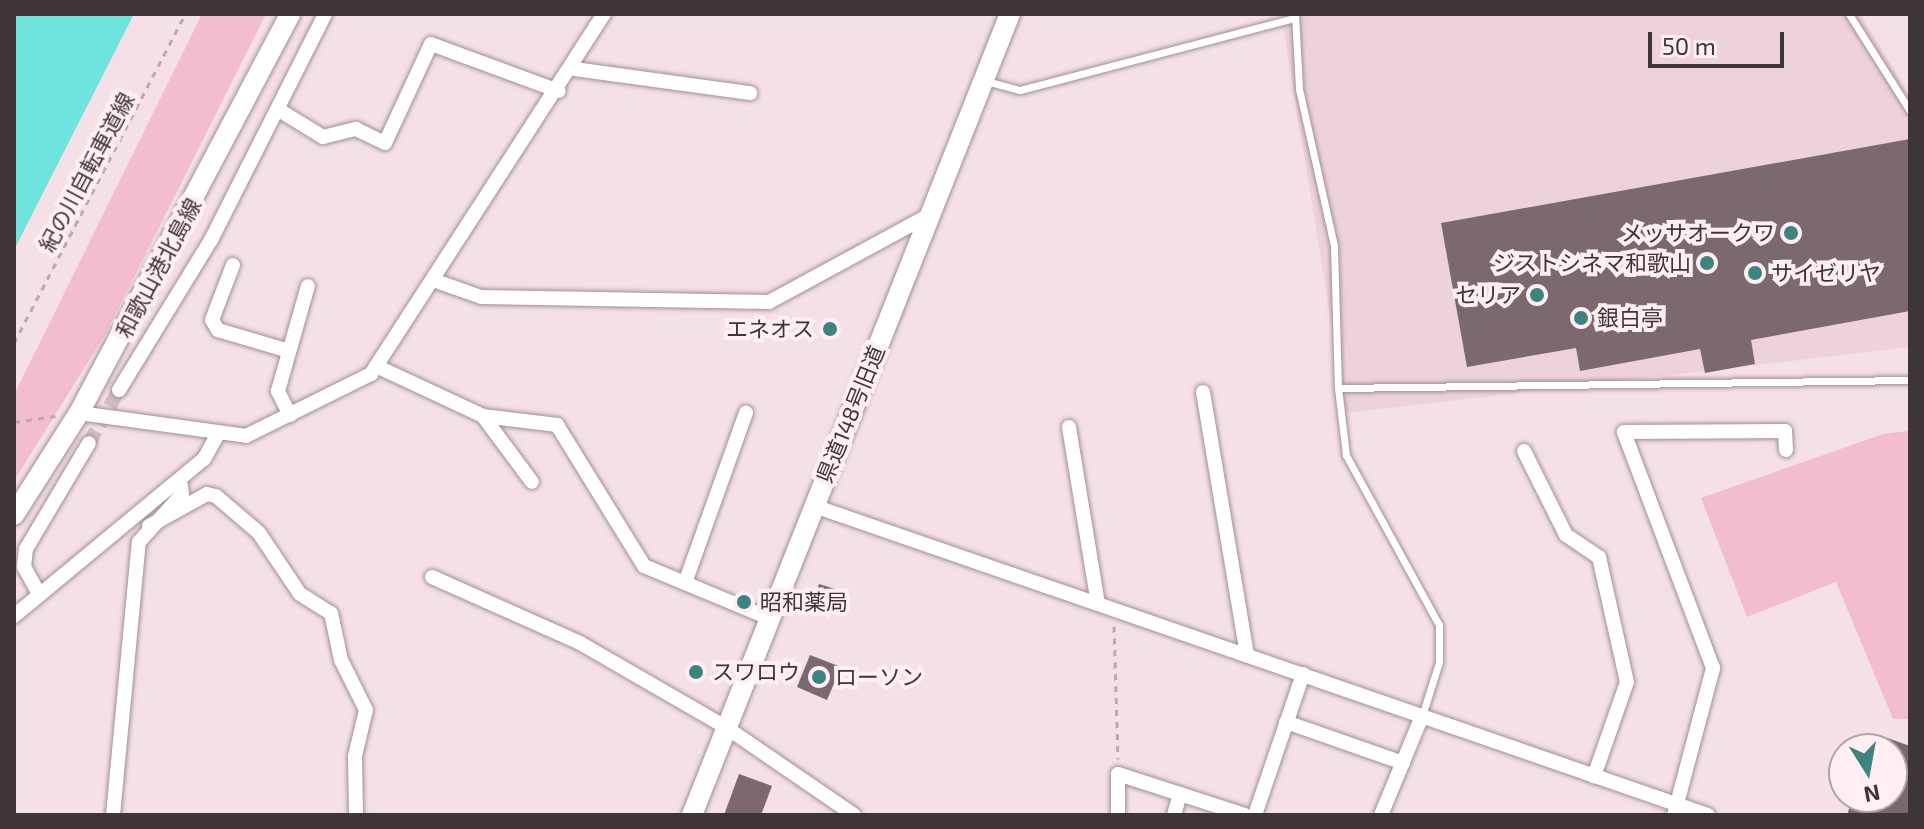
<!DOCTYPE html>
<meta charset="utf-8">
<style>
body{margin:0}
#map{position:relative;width:1924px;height:829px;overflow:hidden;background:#f4e0e6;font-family:"Exo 2","Noto Sans JP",sans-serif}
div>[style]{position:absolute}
.built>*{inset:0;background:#eed2db}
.green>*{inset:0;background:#f2bdcf}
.water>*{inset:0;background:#6ee4dd}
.building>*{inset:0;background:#7b696f}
.street-tunnel>*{height:14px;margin-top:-7px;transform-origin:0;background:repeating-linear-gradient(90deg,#cfbec3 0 14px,transparent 0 21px)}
.path>*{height:3px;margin-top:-1.5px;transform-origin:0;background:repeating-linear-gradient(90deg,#baa9ae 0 6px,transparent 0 12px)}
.roads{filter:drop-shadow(0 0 2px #a28f95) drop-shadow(0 0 2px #a28f95)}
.lane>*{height:7px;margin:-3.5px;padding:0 3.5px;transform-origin:3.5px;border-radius:3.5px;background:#fff}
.street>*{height:14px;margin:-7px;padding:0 7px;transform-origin:7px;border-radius:7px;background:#fff}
.secondary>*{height:20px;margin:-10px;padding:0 10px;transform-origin:10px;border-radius:10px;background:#fff}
.dots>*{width:22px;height:22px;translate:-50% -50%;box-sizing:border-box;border:4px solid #ffeef3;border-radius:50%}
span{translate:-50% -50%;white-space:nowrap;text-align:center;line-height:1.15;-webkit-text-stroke:8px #ffeef3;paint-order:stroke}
.street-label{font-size:22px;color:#3d3538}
.poi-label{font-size:22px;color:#3d3538}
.right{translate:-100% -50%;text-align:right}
.left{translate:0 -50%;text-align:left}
.frame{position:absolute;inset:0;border:16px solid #3d3538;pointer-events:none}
.north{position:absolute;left:1828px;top:733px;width:80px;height:80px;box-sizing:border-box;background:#ffeef3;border:2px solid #b1a4a8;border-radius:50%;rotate:169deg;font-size:22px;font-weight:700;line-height:32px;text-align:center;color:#3d3538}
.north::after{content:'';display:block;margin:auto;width:28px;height:36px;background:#3c8480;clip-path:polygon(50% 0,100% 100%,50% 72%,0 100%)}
.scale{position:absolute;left:1648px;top:32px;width:136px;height:36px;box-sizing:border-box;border:4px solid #3d3538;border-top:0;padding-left:10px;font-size:24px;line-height:28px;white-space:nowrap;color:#3d3538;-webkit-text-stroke:6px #ffeef3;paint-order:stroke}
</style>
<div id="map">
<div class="built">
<i style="clip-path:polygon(1281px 14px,1860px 14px,1910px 96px,1910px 347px,1346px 413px)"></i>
</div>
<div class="green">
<i style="clip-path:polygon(202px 14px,266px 14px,106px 333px,14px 481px,14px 395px)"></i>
<i style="clip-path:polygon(1910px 431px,1910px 719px,1893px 719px,1836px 582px,1747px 617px,1701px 498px,1883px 434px)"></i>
</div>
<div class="water">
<i style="clip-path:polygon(14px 14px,134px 14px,14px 250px)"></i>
</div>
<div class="building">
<i style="clip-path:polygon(1910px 139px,1910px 311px,1751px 340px,1755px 364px,1705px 373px,1700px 349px,1580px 371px,1576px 348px,1467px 367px,1441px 223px)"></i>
<i style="clip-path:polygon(819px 584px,845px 592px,839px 610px,813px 601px)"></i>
<i style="clip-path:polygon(810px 655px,841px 667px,827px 700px,797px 687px)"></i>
<i style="clip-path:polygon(1879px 735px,1910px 746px,1910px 815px,1847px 815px,1853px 797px,1892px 797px,1892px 749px,1872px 749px)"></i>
<i style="clip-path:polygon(739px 774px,772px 786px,761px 815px,724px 815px)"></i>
</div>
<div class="street-tunnel">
<i style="left:89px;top:443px;width:61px;rotate:-60.5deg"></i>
</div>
<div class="path">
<i style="left:14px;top:343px;width:371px;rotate:-62.5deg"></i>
<i style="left:14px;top:422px;width:42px;rotate:-8.1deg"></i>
<i style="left:1114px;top:626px;width:133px;rotate:88.3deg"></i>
</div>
<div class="roads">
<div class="lane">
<i style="left:1295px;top:14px;width:75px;rotate:86.9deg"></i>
<i style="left:1299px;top:89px;width:161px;rotate:77.4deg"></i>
<i style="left:1334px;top:246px;width:142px;rotate:88.4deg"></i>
<i style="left:1849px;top:14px;width:115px;rotate:57.8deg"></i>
<i style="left:986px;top:81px;width:35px;rotate:15deg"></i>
<i style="left:1020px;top:90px;width:284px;rotate:-14.7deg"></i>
<i style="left:1422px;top:716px;width:57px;rotate:-72.5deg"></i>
<i style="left:1439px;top:662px;width:37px;rotate:-90deg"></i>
<i style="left:1439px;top:625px;width:194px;rotate:-118.7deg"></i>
<i style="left:1346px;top:455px;width:67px;rotate:-96.8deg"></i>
<i style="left:1338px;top:388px;width:572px;rotate:-0.8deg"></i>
</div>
<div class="street">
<i style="left:574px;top:69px;width:178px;rotate:7.8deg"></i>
<i style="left:279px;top:110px;width:52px;rotate:31.5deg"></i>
<i style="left:323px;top:137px;width:34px;rotate:-14deg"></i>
<i style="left:356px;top:129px;width:32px;rotate:26deg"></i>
<i style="left:385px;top:143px;width:109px;rotate:-65.1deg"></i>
<i style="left:431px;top:44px;width:136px;rotate:20.2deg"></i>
<i style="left:233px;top:265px;width:59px;rotate:110.9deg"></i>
<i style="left:212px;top:320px;width:12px;rotate:59deg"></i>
<i style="left:218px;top:330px;width:74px;rotate:16.5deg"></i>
<i style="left:433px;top:280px;width:51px;rotate:19.5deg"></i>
<i style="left:481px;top:297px;width:288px;rotate:1deg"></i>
<i style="left:769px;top:302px;width:182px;rotate:-28.5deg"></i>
<i style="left:376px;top:366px;width:118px;rotate:25deg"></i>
<i style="left:483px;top:416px;width:75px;rotate:6.9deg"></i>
<i style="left:557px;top:425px;width:166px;rotate:58.3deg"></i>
<i style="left:644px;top:566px;width:135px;rotate:22.6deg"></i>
<i style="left:119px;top:390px;width:176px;rotate:-58.5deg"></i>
<i style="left:211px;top:240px;width:253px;rotate:-63.2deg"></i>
<i style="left:1203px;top:392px;width:267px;rotate:80.5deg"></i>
<i style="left:79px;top:413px;width:169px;rotate:7.8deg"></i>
<i style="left:246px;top:436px;width:140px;rotate:-26.4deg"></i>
<i style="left:371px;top:374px;width:429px;rotate:-57.1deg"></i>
<i style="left:290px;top:415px;width:27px;rotate:-117deg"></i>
<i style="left:278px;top:391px;width:109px;rotate:-74.1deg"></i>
<i style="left:483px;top:416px;width:82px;rotate:53.4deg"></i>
<i style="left:1069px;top:427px;width:179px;rotate:80.7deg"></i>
<i style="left:1524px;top:451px;width:94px;rotate:63.4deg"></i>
<i style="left:1566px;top:535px;width:40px;rotate:34deg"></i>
<i style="left:1599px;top:557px;width:128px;rotate:77.4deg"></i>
<i style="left:1627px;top:682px;width:100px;rotate:109.3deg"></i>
<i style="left:814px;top:506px;width:946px;rotate:19.07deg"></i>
<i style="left:149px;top:526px;width:66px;rotate:-28.9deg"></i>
<i style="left:207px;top:494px;width:9px;rotate:13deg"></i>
<i style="left:216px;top:496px;width:57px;rotate:40.7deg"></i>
<i style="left:259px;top:533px;width:73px;rotate:56.1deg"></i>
<i style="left:300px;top:594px;width:36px;rotate:32deg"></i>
<i style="left:331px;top:613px;width:48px;rotate:78deg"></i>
<i style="left:341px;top:660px;width:56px;rotate:63.4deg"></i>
<i style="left:366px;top:710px;width:47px;rotate:103.4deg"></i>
<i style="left:355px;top:756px;width:59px;rotate:89deg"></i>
<i style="left:432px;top:577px;width:162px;rotate:24deg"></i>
<i style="left:580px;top:643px;width:170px;rotate:30deg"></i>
<i style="left:727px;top:728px;width:154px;rotate:34.4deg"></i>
<i style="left:685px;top:583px;width:181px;rotate:-70.3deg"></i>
<i style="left:38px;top:592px;width:29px;rotate:-119deg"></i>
<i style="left:24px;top:567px;width:18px;rotate:-84deg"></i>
<i style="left:26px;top:549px;width:123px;rotate:-59.3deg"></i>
<i style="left:14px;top:616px;width:246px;rotate:-39.6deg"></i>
<i style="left:204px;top:459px;width:26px;rotate:-61deg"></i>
<i style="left:1286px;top:722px;width:124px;rotate:19.3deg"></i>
<i style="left:113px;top:815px;width:274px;rotate:-84.6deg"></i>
<i style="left:139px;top:542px;width:64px;rotate:-48.1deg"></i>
<i style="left:182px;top:494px;width:14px;rotate:-98deg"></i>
<i style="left:1118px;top:815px;width:41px;rotate:-90deg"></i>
<i style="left:1118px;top:774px;width:133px;rotate:17.9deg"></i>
<i style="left:1174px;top:815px;width:22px;rotate:-74deg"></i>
<i style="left:1255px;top:815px;width:149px;rotate:-71.2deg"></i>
<i style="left:1381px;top:815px;width:107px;rotate:-67.5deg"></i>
<i style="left:1674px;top:815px;width:152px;rotate:-75.1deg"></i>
<i style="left:1713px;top:668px;width:252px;rotate:-110.7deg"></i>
<i style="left:1624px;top:432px;width:161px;rotate:-0.4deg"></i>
<i style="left:1785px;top:431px;width:19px;rotate:87deg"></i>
</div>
<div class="secondary">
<i style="left:14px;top:515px;width:121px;rotate:-57.5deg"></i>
<i style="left:79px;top:413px;width:451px;rotate:-62.1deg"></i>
<i style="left:692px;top:815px;width:862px;rotate:-68.35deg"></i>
</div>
</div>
<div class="dots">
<i style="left:1791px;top:233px;background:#3c8480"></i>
<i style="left:1707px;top:263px;background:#3c8480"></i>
<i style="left:1755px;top:273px;background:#3c8480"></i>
<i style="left:1537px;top:295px;background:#3c8480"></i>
<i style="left:1581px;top:318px;background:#3c8480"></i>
<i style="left:830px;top:329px;background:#3c8480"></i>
<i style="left:744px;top:602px;background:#3c8480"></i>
<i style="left:696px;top:672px;background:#3c8480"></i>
<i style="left:819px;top:677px;background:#3c8480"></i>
</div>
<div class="street-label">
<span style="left:86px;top:172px;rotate:-62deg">紀の川自転車道線</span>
<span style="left:158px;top:268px;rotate:-62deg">和歌山港北島線</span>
<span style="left:850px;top:414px;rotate:-68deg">県道148号旧道</span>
</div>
<div class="poi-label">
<span class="right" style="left:1775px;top:233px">メッサオークワ</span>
<span class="right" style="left:1691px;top:263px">ジストシネマ和歌山</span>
<span class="left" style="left:1771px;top:273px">サイゼリヤ</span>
<span class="right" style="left:1521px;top:295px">セリア</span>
<span class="left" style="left:1597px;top:318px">銀白亭</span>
<span class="right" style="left:814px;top:329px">エネオス</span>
<span class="left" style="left:760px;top:602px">昭和薬局</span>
<span class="left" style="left:712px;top:672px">スワロウ</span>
<span class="left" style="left:835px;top:677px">ローソン</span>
</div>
<div class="frame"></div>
<div class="north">N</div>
<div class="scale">50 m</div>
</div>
